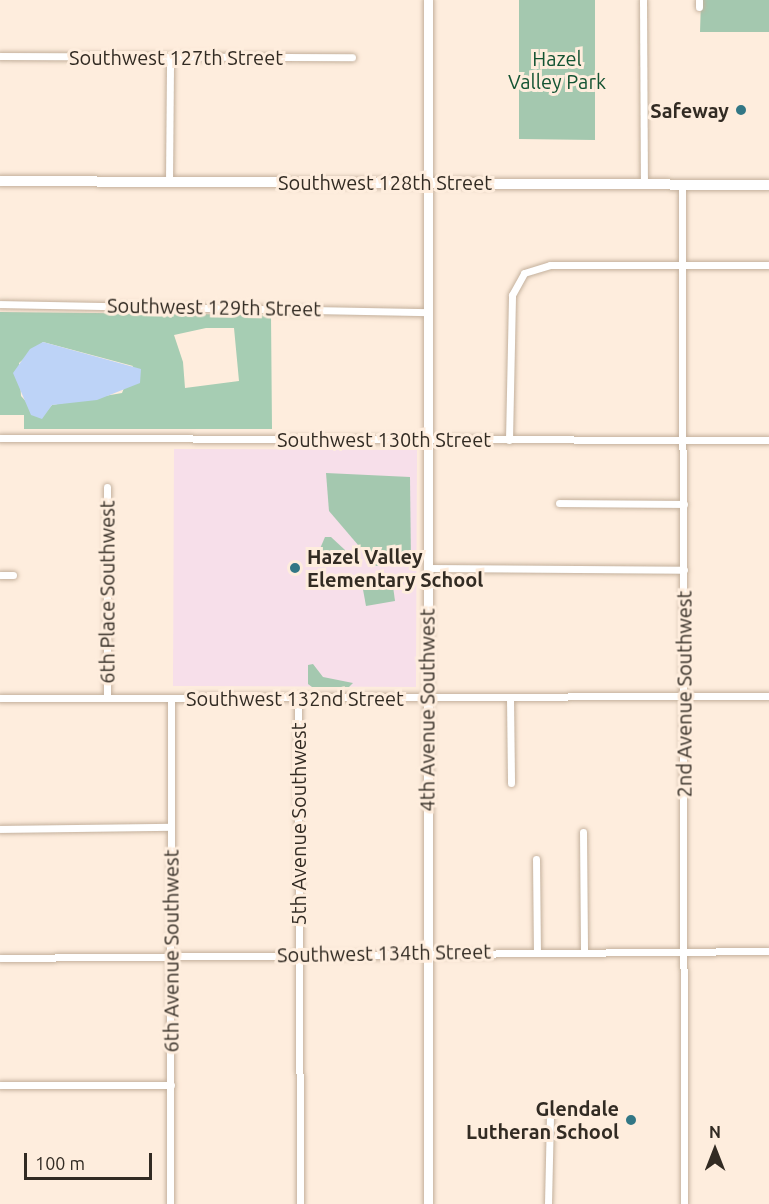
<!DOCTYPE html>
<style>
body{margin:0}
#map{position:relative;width:769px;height:1204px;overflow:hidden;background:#feeddd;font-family:Ubuntu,sans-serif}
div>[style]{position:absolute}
.education>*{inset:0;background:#f7dfea}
.green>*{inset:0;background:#a4c8af}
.forest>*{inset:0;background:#a6cdb3}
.water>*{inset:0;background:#bdd3f7}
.roads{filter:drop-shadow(0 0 2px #c3b09c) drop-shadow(0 0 2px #c3b09c)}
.minor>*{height:7px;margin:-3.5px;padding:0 3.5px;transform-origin:3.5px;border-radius:3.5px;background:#fff}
.tertiary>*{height:9px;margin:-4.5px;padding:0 4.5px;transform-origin:4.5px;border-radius:4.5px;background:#fff}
.secondary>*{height:10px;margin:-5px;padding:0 5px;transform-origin:5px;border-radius:5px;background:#fff}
.dots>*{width:16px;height:16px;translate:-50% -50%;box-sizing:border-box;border:3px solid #feeddd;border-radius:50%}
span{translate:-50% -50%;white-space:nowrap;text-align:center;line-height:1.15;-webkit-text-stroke:6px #feeddd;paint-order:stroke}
.street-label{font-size:20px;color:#322b23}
.park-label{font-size:20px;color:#135332}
.poi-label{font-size:20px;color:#322b23;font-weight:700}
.right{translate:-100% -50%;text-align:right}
.left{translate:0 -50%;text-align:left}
.north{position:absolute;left:685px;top:1120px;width:60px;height:60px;-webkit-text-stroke:4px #feeddd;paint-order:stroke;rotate:0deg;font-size:16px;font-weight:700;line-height:24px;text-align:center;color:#322b23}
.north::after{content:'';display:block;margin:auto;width:21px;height:27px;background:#322b23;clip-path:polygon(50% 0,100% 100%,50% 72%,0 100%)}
.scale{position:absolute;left:24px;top:1153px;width:128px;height:27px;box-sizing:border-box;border:3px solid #322b23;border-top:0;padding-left:8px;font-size:18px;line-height:21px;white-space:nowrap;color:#322b23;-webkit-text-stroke:4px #feeddd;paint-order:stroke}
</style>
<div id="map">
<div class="education">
<i style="clip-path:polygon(174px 449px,417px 450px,416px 687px,173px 686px)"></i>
</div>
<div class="green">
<i style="clip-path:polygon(519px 0,595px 0,595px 140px,519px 139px)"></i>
<i style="clip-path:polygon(701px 0,769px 0,769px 32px,700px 32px)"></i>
<i style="clip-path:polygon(326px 473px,410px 477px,411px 562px,376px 566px,329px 511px)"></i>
<i style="clip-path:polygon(325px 537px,331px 537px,345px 550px,342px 560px,329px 560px,319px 551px)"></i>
<i style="clip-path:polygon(392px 579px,395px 601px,366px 606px,362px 584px)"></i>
<i style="clip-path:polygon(313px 664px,323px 677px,353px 683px,349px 687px,312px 687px,308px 684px,308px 665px)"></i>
</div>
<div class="forest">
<i style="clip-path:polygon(evenodd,0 312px,271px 315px,272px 429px,24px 429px,24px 415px,0 415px,0 312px,206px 328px,234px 328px,239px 381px,185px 388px,183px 362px,174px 335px,206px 328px,0 312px,43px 342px,133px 366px,122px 393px,52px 405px,41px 418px,21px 396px,19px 363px,43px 342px)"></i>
</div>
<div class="water">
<i style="clip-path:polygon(43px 342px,141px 369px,140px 383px,97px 400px,52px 405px,42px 419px,31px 415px,13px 373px,30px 349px)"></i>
</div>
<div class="roads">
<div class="minor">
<i style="left:643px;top:0;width:183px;rotate:89.7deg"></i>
<i style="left:699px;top:0;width:7px;rotate:90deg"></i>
<i style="left:0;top:56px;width:352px;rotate:0.2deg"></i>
<i style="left:169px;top:181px;width:122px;rotate:-89.5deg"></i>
<i style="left:682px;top:184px;width:1020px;rotate:89.89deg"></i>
<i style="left:0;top:304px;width:427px;rotate:1.1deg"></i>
<i style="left:0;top:438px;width:769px;rotate:0.15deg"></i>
<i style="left:509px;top:440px;width:145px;rotate:-88.8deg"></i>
<i style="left:512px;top:295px;width:25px;rotate:-61deg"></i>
<i style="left:524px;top:273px;width:27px;rotate:-17deg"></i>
<i style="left:550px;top:265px;width:219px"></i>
<i style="left:107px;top:487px;width:210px;rotate:90deg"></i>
<i style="left:559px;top:503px;width:125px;rotate:0.5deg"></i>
<i style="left:427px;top:568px;width:257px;rotate:0.4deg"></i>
<i style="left:0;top:575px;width:13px"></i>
<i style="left:298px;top:697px;width:507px;rotate:89.77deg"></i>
<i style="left:0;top:698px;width:769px;rotate:-0.15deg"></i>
<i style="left:510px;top:698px;width:85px;rotate:89.3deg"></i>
<i style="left:0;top:829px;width:171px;rotate:-0.7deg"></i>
<i style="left:583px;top:832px;width:119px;rotate:89.5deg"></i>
<i style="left:536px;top:859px;width:93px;rotate:89.4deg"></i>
<i style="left:0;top:958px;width:769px;rotate:-0.52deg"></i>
<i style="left:0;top:1085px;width:171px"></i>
<i style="left:170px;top:1204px;width:506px;rotate:-89.89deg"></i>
<i style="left:548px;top:1204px;width:87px;rotate:-88.7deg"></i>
</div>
<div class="tertiary">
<i style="left:428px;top:1204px;width:1204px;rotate:-90deg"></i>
</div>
<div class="secondary">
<i style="left:0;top:181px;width:769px;rotate:0.3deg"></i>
</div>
</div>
<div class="dots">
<i style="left:741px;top:110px;background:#327785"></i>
<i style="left:295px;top:568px;background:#327785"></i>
<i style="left:631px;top:1120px;background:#327785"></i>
</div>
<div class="street-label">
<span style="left:176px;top:57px">Southwest 127th Street</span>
<span style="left:385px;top:182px">Southwest 128th Street</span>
<span style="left:214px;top:307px;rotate:1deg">Southwest 129th Street</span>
<span style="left:384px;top:439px">Southwest 130th Street</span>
<span style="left:107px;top:592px;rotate:-90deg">6th Place Southwest</span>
<span style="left:684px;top:694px;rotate:-90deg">2nd Avenue Southwest</span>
<span style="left:295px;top:698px">Southwest 132nd Street</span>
<span style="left:427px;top:710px;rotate:-90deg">4th Avenue Southwest</span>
<span style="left:298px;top:824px;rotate:-90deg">5th Avenue Southwest</span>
<span style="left:171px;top:951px;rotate:-90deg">6th Avenue Southwest</span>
<span style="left:384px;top:953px;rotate:-1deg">Southwest 134th Street</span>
</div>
<div class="park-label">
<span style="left:557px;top:70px">Hazel<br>Valley Park</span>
</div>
<div class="poi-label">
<span class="right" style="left:729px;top:110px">Safeway</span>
<span class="left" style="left:307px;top:568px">Hazel Valley<br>Elementary School</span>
<span class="right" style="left:619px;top:1120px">Glendale<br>Lutheran School</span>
</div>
<div class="north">N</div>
<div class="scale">100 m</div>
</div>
